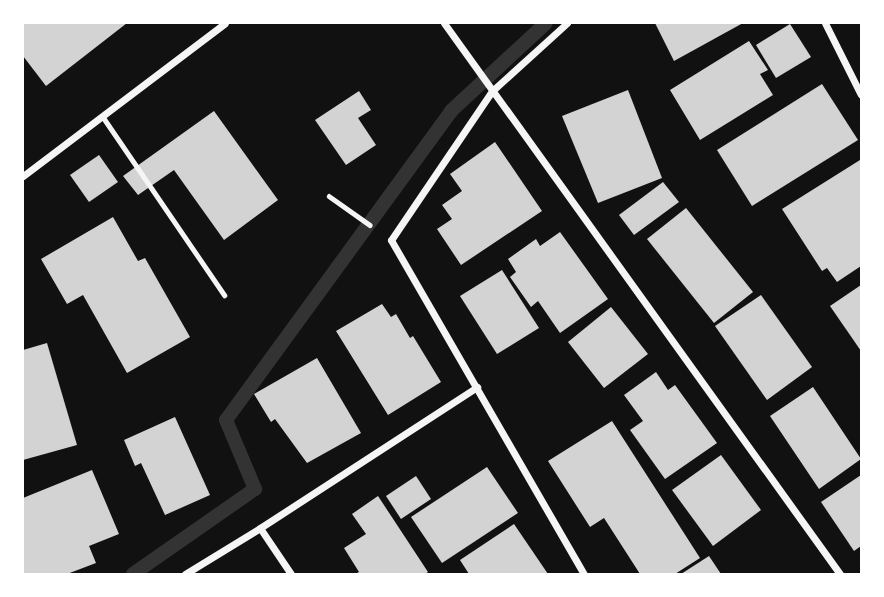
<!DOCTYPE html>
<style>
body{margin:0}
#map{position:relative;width:884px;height:597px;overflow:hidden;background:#111;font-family:Helvetica,sans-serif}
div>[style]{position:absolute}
.stream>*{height:14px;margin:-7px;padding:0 7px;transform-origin:7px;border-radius:7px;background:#333}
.building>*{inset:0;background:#d3d3d3}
.path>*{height:4.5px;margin:-2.25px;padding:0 2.25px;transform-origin:2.25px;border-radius:2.25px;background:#f5f5f5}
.service>*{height:5px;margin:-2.5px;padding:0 2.5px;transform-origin:2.5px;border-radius:2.5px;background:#f5f5f5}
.minor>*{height:7px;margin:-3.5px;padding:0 3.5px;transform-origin:3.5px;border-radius:3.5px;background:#f5f5f5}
span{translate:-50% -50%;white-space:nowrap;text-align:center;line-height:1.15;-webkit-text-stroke:5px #fff;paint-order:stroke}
.frame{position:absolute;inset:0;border:24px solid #fff;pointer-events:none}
</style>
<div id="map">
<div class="stream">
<i style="left:133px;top:574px;width:149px;rotate:-34.9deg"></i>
<i style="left:255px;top:489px;width:75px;rotate:-112.8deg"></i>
<i style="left:226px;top:420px;width:382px;rotate:-53.9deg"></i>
<i style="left:451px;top:111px;width:129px;rotate:-42.8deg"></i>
</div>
<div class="building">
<i style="clip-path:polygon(23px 23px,127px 23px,46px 86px,23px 56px)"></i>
<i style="clip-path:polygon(655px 23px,743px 23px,674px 61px)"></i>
<i style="clip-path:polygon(790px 24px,811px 57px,776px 78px,756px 45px)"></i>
<i style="clip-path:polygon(749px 41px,768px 70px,760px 74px,773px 95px,700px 140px,670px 90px)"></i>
<i style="clip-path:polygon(822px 84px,858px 140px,752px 206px,717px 150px)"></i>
<i style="clip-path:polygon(628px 90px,662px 178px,598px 203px,562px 116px)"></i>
<i style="clip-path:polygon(359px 91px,371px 110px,358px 118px,376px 145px,346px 165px,315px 120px)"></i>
<i style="clip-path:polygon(214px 111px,278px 200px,224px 240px,174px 170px,138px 195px,123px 176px)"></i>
<i style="clip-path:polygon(495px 142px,542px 211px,461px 265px,437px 229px,452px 219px,442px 205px,462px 191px,450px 174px)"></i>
<i style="clip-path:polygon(99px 155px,118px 182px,89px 202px,70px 175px)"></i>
<i style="clip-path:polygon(860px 160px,861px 266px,837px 282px,827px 268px,822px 271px,782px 209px)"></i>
<i style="clip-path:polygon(663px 182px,679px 202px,634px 235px,619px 215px)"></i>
<i style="clip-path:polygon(686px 208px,753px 292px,714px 323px,647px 239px)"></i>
<i style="clip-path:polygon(113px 217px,138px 261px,145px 258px,190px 337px,127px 373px,83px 295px,67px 304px,41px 259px)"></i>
<i style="clip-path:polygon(560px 232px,608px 299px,560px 333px,538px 301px,531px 307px,510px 277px,516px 272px,508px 259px,536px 239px,540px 246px)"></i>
<i style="clip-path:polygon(502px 270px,539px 328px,497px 354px,460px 296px)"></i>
<i style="clip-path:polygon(861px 285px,861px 351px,830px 306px)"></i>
<i style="clip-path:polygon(761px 295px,812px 367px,767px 400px,715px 326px)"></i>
<i style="clip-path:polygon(382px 304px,391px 317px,396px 314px,410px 338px,413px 336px,441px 382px,388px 415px,336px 331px)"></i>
<i style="clip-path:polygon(611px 307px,648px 354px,604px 388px,568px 342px)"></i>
<i style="clip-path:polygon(47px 343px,77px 445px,23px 460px,23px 350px)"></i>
<i style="clip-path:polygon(317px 358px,361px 433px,307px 463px,275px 419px,271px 422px,254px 394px)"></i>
<i style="clip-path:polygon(656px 372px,668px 390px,675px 385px,717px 443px,665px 479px,630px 430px,643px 421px,624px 395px)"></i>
<i style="clip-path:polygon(813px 387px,861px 459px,819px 489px,770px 416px)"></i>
<i style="clip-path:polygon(175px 417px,210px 495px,165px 515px,141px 463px,135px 466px,124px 440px)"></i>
<i style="clip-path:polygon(612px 421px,700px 558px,675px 574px,640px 574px,604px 518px,590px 527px,548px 461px)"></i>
<i style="clip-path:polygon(721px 455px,761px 510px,713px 546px,672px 490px)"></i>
<i style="clip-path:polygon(487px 467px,518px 513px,442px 563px,411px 517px)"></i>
<i style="clip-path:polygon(92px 470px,119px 534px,89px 546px,96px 563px,67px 574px,23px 574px,23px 498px)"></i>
<i style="clip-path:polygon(861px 475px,861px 546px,854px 551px,821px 502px)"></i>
<i style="clip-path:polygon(416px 476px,431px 499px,401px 519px,386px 496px)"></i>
<i style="clip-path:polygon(378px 496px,428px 572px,425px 574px,355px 574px,359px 572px,344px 548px,366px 534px,352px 514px)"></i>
<i style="clip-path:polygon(514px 524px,548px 574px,469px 574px,460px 560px)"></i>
<i style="clip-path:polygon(709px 556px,721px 574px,681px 574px)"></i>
</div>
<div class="path">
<i style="left:329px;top:196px;width:50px;rotate:35.3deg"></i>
</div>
<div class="service">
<i style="left:102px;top:116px;width:217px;rotate:55.7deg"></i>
</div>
<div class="minor">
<i style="left:444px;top:23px;width:679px;rotate:54.3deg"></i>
<i style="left:567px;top:23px;width:101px;rotate:137.8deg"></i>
<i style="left:492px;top:91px;width:180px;rotate:124.1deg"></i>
<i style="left:391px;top:240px;width:386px;rotate:60deg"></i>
<i style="left:825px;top:23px;width:80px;rotate:63.4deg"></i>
<i style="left:23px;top:176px;width:253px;rotate:-37.1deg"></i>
<i style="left:185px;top:574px;width:88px;rotate:-31.5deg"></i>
<i style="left:291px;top:574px;width:55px;rotate:-124deg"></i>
<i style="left:260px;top:528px;width:259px;rotate:-33deg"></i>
</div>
<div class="frame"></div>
</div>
